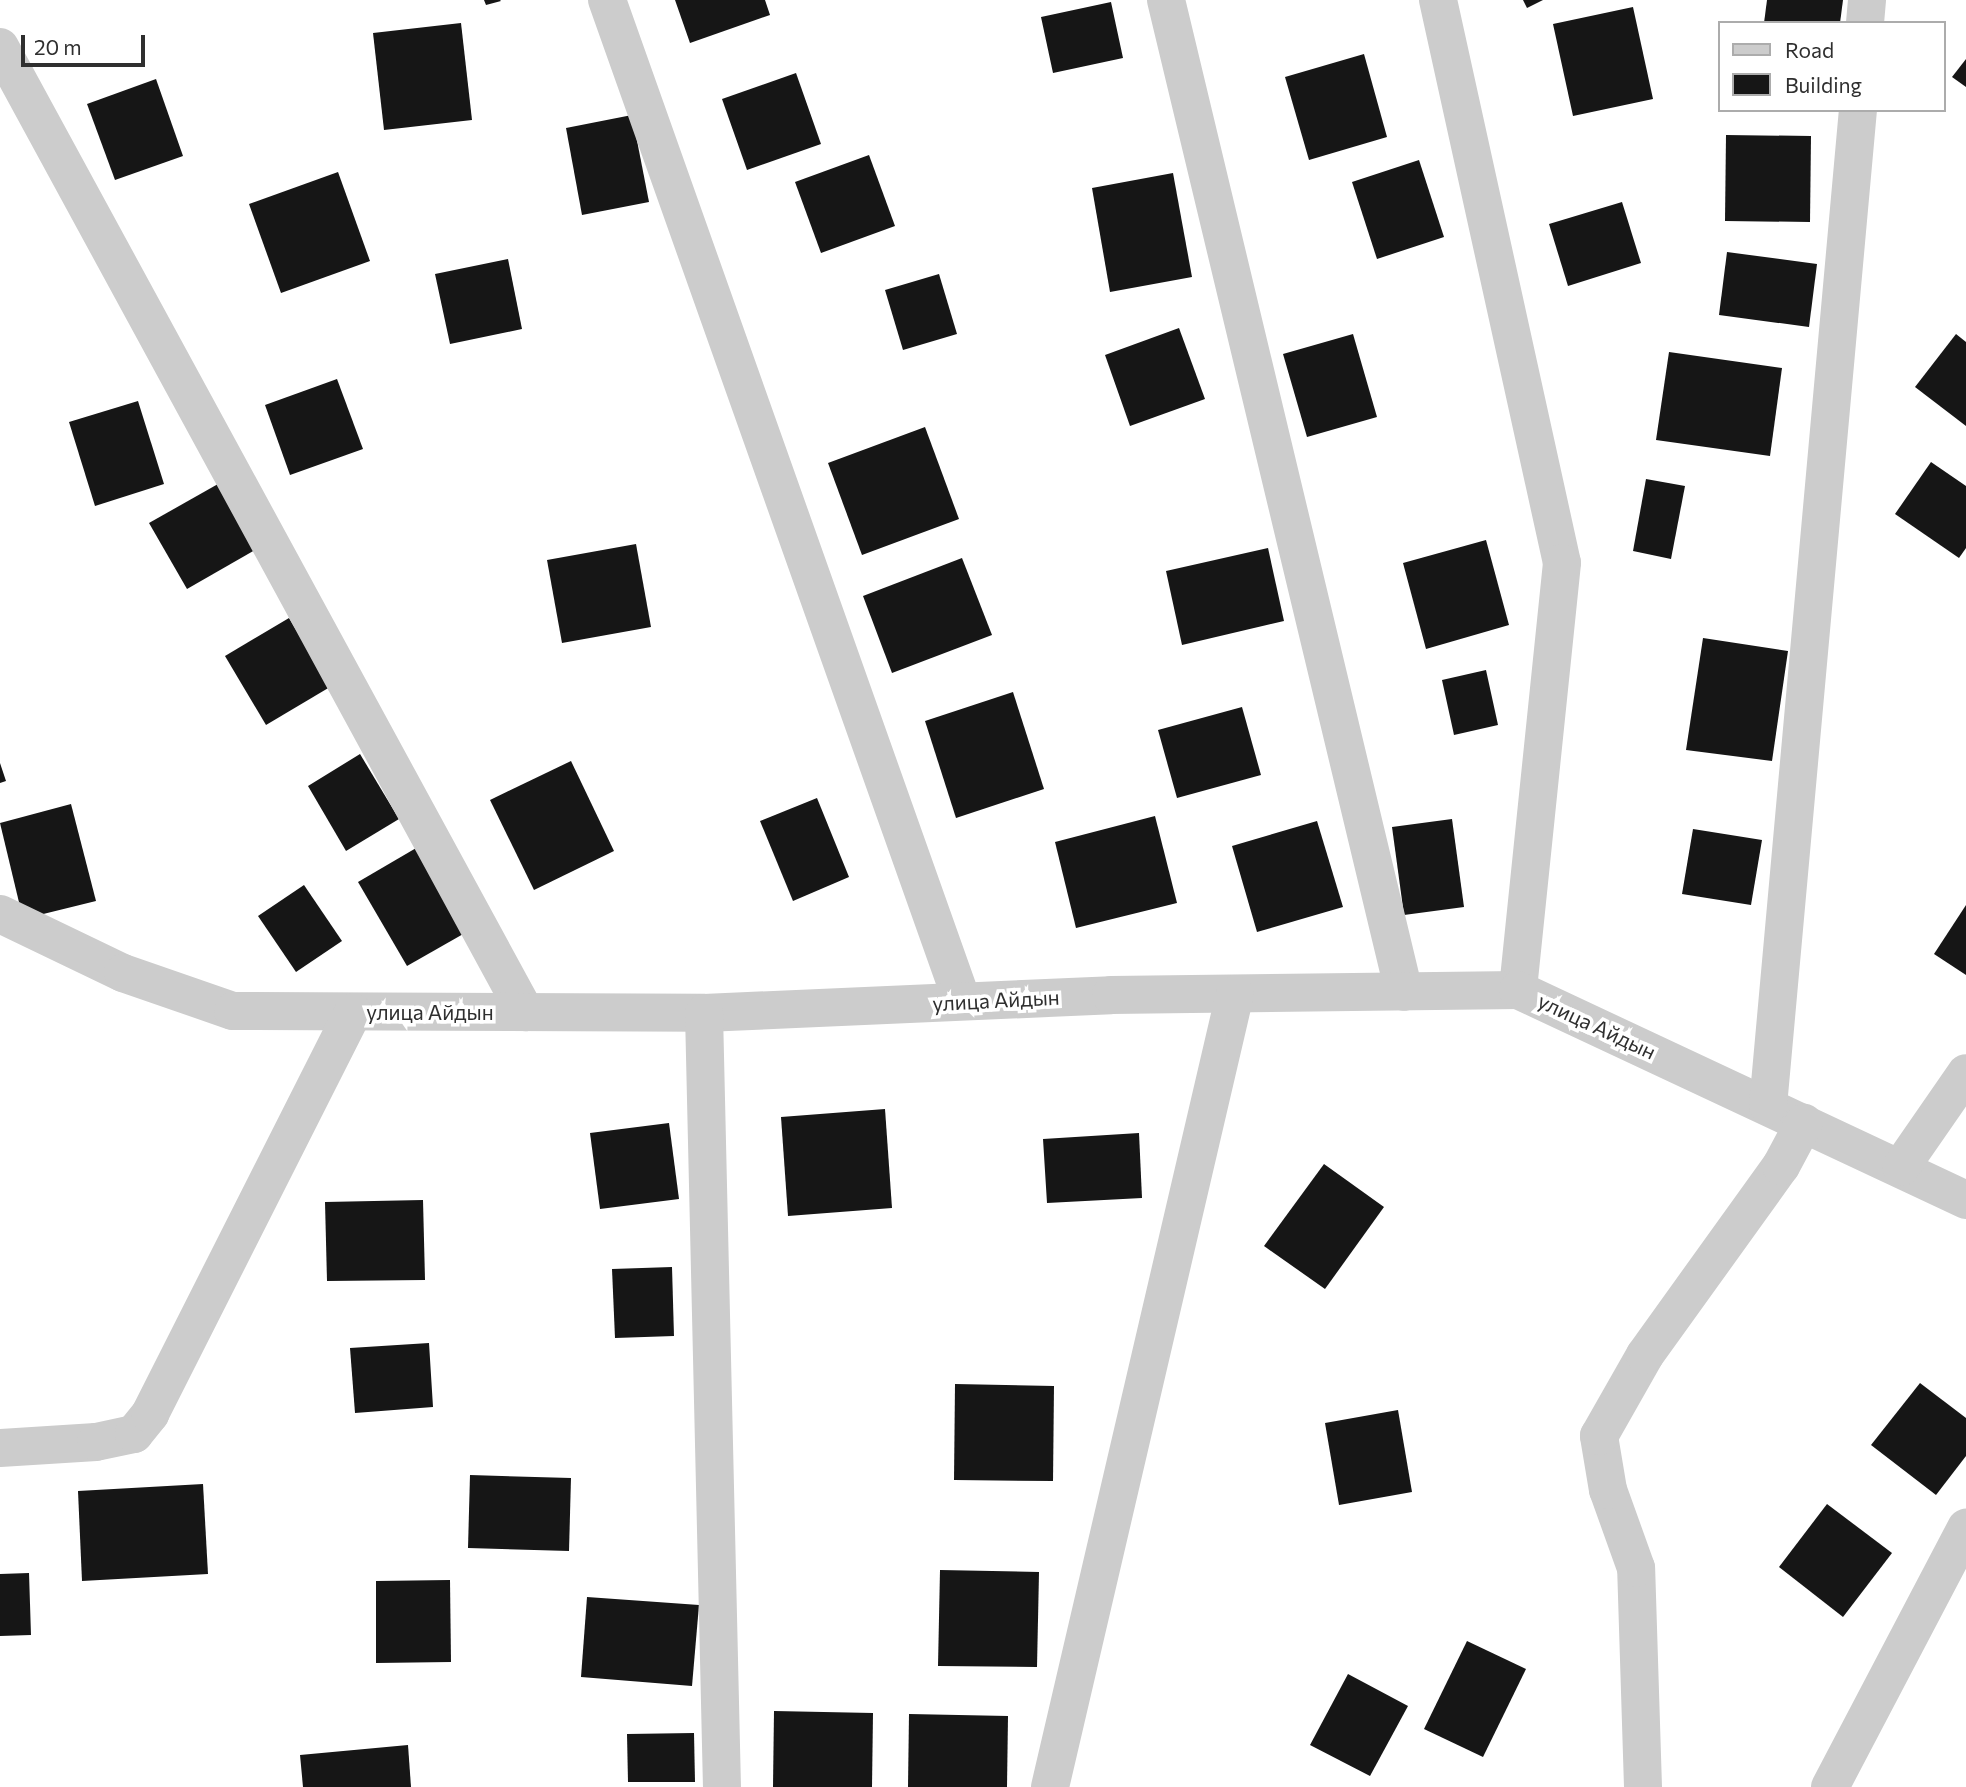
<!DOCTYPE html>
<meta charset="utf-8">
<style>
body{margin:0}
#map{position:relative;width:1966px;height:1787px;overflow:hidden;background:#fff;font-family:Commissioner,sans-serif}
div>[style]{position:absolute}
.building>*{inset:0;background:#161616}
.minor>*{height:38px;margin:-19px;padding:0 19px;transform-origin:19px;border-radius:19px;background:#ccc}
span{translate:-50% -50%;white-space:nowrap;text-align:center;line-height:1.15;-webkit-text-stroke:7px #fff;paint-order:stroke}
.street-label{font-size:21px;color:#2f2f2f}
.legend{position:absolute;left:1718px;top:21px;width:228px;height:91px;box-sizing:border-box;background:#fff;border:2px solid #acacac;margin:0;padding:9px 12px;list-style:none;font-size:21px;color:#2f2f2f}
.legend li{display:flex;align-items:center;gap:14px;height:35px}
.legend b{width:35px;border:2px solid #acacac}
.scale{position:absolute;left:21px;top:35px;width:124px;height:32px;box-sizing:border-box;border:4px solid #2f2f2f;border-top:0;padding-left:9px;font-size:21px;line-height:24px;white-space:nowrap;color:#2f2f2f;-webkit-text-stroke:5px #fff;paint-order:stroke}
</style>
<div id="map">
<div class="building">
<i style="clip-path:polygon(484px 0,500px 0,501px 1px,486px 5px)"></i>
<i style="clip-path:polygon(675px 0,765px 0,770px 15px,690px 43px)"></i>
<i style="clip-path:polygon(1523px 0,1543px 0,1527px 8px)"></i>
<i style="clip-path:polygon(1767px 0,1843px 0,1840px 23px,1764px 23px)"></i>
<i style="clip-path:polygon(1111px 2px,1123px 58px,1053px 73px,1041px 17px)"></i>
<i style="clip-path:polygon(1633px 7px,1653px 99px,1573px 116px,1553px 24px)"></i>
<i style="clip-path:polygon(461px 23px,472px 120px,384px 130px,373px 33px)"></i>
<i style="clip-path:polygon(1364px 54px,1387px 137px,1309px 160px,1285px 77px)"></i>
<i style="clip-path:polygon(1966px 59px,1966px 87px,1952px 77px)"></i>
<i style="clip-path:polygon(796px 73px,821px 144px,747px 170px,722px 99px)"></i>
<i style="clip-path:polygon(156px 79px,183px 156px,115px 180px,87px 104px)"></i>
<i style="clip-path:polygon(632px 115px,649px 202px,582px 215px,566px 128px)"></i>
<i style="clip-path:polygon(1726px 135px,1811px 136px,1810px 222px,1725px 221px)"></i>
<i style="clip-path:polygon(869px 155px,895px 226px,821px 253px,795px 182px)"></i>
<i style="clip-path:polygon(1419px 160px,1444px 237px,1377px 259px,1352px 182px)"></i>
<i style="clip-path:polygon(338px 172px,370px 261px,281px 293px,249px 204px)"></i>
<i style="clip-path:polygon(1173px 173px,1192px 277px,1110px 292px,1092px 188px)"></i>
<i style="clip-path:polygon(1622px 202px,1641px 263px,1568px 286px,1549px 224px)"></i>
<i style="clip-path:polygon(1727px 252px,1817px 264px,1809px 327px,1719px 315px)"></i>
<i style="clip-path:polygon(508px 259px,522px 329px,450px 344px,435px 274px)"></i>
<i style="clip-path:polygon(939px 274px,957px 334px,903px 350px,885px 290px)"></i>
<i style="clip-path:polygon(1179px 328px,1205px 399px,1130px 426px,1105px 355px)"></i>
<i style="clip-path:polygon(1353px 334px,1377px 417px,1307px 437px,1283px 354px)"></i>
<i style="clip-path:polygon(1956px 334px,1966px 342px,1966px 426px,1915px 387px)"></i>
<i style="clip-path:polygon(1669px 352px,1782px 368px,1770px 456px,1656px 440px)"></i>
<i style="clip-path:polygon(337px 379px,363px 449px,290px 475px,265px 405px)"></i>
<i style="clip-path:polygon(138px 401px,164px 484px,95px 506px,69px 422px)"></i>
<i style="clip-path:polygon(925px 427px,959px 519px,862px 555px,828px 463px)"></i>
<i style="clip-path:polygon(1931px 462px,1966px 486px,1966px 548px,1959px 558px,1895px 514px)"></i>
<i style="clip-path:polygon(1646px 479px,1685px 486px,1671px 559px,1633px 551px)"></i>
<i style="clip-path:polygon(218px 484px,255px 550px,187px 589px,149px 523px)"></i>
<i style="clip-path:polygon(1486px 540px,1509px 625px,1426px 649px,1403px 563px)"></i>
<i style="clip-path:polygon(636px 544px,651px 627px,562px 643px,547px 560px)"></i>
<i style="clip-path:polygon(1268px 548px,1284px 621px,1182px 645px,1166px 571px)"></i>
<i style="clip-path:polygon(962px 558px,992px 635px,892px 673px,863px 596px)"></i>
<i style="clip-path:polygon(289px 618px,330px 687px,266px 725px,225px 656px)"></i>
<i style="clip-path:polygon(1703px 638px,1788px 651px,1772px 761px,1686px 750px)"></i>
<i style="clip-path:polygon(1486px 670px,1498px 725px,1454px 735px,1442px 680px)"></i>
<i style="clip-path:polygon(1013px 692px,1044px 789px,956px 818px,925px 721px)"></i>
<i style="clip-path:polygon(1242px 707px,1261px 775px,1177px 798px,1158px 730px)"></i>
<i style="clip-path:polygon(360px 754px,399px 819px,346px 851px,308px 786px)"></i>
<i style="clip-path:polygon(571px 761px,614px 851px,534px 890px,490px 800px)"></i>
<i style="clip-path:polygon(0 763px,6px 781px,0 783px)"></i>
<i style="clip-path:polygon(817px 798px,849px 877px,793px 901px,760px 821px)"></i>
<i style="clip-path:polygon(71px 804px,96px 901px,23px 919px,0 823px)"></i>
<i style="clip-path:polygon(1155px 816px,1177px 903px,1076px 928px,1055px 842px)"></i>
<i style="clip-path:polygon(1452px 819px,1464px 907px,1404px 915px,1392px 827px)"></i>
<i style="clip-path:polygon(1317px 821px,1343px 907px,1257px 932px,1232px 846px)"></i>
<i style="clip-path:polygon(1693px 829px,1762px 840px,1751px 905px,1682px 894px)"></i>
<i style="clip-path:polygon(423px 844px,472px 929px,407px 966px,358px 882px)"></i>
<i style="clip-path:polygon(304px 885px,342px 941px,296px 972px,258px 916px)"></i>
<i style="clip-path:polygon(1966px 905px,1966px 975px,1934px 954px)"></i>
<i style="clip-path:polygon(885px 1109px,892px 1208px,788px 1216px,781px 1117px)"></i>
<i style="clip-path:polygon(669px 1123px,679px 1199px,600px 1209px,590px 1133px)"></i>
<i style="clip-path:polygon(1139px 1133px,1142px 1198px,1047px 1203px,1043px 1139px)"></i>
<i style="clip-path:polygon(1324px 1164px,1384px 1207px,1325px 1289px,1264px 1246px)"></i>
<i style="clip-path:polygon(423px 1200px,425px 1280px,327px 1281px,325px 1202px)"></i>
<i style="clip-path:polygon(672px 1267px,674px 1336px,615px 1338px,612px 1269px)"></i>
<i style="clip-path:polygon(429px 1343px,433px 1407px,355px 1413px,350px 1348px)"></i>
<i style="clip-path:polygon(1920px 1383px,1966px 1418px,1966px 1456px,1936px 1495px,1871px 1445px)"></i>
<i style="clip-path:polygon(955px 1384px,1054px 1386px,1053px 1481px,954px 1480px)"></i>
<i style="clip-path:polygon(1398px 1410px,1412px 1492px,1339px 1505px,1325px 1423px)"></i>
<i style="clip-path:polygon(470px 1475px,571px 1478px,569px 1551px,468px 1548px)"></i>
<i style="clip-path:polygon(203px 1484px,208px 1574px,82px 1581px,78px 1491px)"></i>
<i style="clip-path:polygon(1827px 1504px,1892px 1553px,1843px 1617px,1779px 1567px)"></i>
<i style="clip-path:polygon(940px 1570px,1039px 1572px,1037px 1667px,938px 1666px)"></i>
<i style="clip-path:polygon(29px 1573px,31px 1635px,0 1636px,0 1574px)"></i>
<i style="clip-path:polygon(450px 1580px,451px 1662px,376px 1663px,376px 1581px)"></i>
<i style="clip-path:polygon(587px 1597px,699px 1605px,692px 1686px,581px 1677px)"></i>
<i style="clip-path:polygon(1467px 1641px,1526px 1669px,1483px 1757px,1424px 1729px)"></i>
<i style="clip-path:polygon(1348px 1674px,1408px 1706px,1370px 1776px,1310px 1745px)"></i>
<i style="clip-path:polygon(774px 1711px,873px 1713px,872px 1787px,773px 1787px)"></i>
<i style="clip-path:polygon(909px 1714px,1008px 1716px,1007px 1787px,908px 1787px)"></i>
<i style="clip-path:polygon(694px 1733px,695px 1782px,628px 1782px,627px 1734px)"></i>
<i style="clip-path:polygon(408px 1745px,411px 1787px,303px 1787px,300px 1755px)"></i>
</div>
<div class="minor">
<i style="left:607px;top:0;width:1062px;rotate:70.47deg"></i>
<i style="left:1166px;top:0;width:1020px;rotate:76.51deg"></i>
<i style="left:1438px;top:0;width:576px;rotate:77.58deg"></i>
<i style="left:1562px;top:563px;width:429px;rotate:95.9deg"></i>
<i style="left:1865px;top:23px;width:23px;rotate:-85deg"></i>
<i style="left:0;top:47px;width:1099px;rotate:61.45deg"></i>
<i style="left:0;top:914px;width:136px;rotate:25.6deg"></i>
<i style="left:123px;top:973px;width:116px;rotate:19.1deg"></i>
<i style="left:233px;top:1011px;width:471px;rotate:0.2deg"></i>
<i style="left:704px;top:1013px;width:407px;rotate:-2.5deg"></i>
<i style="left:1111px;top:995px;width:407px;rotate:-0.7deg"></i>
<i style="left:1518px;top:990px;width:495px;rotate:25.1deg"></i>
<i style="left:704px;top:1013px;width:774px;rotate:88.67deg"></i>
<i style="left:1768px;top:1106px;width:1000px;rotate:-84.84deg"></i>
<i style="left:1901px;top:1167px;width:114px;rotate:-55.3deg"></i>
<i style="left:0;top:1448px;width:96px;rotate:-3.6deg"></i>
<i style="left:96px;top:1442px;width:39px;rotate:-12deg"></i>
<i style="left:134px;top:1434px;width:26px;rotate:-51deg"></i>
<i style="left:150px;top:1414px;width:450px;rotate:-63.2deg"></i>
<i style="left:1050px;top:1787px;width:814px;rotate:-76.87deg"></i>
<i style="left:1643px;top:1787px;width:219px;rotate:-91.8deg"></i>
<i style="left:1636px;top:1568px;width:83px;rotate:-109.7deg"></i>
<i style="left:1608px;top:1490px;width:55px;rotate:-99.5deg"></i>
<i style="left:1599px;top:1436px;width:93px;rotate:-60.4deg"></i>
<i style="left:1645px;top:1355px;width:233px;rotate:-54.3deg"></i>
<i style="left:1781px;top:1166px;width:49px;rotate:-61.9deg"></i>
<i style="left:1830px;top:1787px;width:293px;rotate:-62.3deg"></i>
</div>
<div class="street-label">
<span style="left:996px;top:1000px;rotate:-3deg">улица Айдын</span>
<span style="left:430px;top:1012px">улица Айдын</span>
<span style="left:1597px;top:1026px;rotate:25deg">улица Айдын</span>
</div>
<ul class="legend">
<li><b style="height:9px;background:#ccc"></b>Road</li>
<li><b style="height:19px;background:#161616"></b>Building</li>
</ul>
<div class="scale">20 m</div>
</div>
